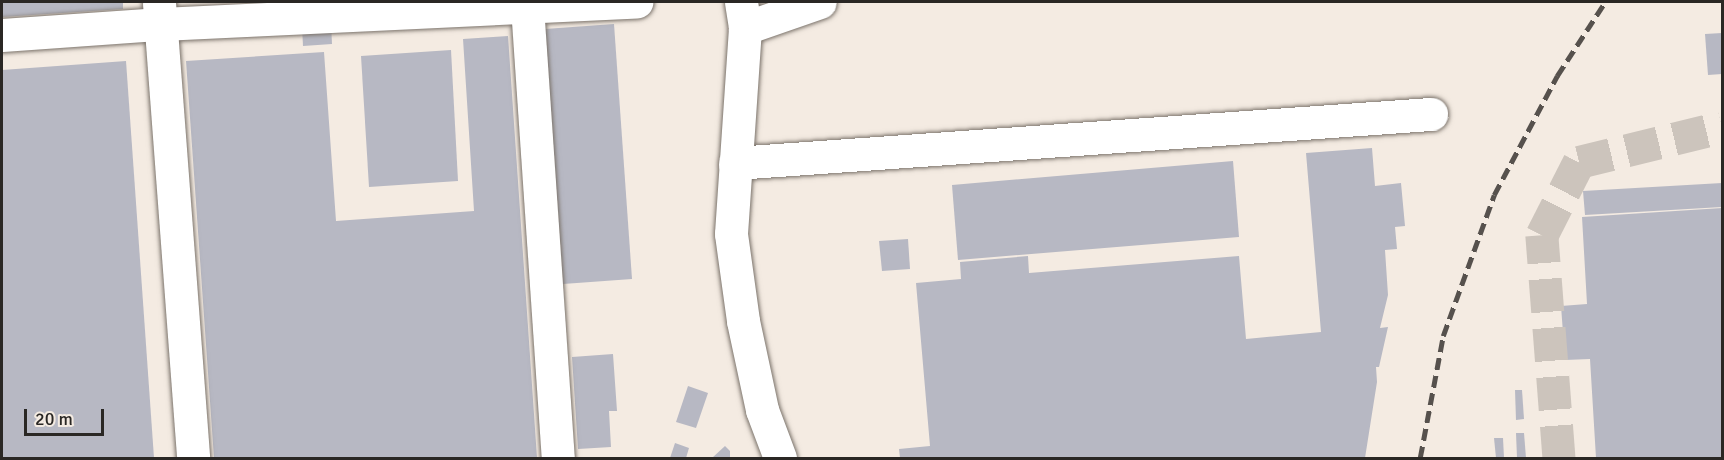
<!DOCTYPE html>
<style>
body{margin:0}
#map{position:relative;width:1724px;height:460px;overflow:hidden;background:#f4ebe2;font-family:Signika,sans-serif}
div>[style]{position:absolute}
.building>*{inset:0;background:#b7b8c3}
.minor-tunnel>*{height:33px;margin-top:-16.5px;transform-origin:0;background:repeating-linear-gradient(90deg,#ccc4bc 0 33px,transparent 0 49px)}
.roads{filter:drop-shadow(0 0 2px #7b736b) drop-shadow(0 0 2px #7b736b)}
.minor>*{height:33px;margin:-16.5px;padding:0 16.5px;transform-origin:16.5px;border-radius:16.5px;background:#fff}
.rail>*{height:4.5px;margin-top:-2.25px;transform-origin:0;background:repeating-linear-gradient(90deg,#56514d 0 12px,transparent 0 18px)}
span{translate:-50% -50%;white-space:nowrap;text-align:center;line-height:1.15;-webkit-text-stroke:4.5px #f4ebe2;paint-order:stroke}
.frame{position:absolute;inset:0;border:3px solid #2a2724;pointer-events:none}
.scale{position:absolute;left:24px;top:409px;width:80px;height:27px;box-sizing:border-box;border:3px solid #2a2724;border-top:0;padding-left:8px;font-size:18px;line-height:21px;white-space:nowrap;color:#2a2724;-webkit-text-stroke:4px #f4ebe2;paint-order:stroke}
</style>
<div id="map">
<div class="building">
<i style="clip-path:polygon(2px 2px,123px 2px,123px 9px,2px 17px)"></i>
<i style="clip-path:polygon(331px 24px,332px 44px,303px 46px,302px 26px)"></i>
<i style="clip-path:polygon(614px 24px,632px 279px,563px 284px,545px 29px)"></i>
<i style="clip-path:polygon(1722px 33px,1722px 74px,1708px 75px,1705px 34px)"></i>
<i style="clip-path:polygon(508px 36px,537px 458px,214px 458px,186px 61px,324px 52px,336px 221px,474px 211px,463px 39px)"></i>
<i style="clip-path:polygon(451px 50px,458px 181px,369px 187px,361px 56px)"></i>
<i style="clip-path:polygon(126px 61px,154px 458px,2px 458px,2px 70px)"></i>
<i style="clip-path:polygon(1372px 148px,1375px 186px,1401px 183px,1405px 226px,1395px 227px,1397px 249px,1385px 250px,1388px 295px,1380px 328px,1388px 327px,1379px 367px,1376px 367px,1377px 382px,1365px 458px,900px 458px,899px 449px,930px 446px,916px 283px,961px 279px,960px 262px,1028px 256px,1029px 273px,1239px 256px,1246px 339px,1321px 332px,1306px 153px)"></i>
<i style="clip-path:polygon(1233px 161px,1239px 237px,958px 260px,952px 185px)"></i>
<i style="clip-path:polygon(1722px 183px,1722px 207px,1585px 215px,1583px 191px)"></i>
<i style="clip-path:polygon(1722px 208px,1722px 458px,1596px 458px,1590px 359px,1565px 360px,1561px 306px,1587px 304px,1582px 217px)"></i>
<i style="clip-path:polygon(908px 239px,910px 269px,882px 271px,879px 241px)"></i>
<i style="clip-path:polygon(613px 354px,617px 411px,609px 411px,611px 447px,578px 449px,572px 357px)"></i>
<i style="clip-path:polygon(688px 386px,708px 393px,696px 428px,676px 422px)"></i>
<i style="clip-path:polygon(1515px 390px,1522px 390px,1524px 419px,1516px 420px)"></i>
<i style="clip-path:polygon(1516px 433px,1524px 433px,1526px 458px,1517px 458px)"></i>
<i style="clip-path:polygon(1494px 438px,1503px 438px,1504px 458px,1496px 458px)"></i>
<i style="clip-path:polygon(675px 443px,689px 448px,686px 458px,670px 458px)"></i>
<i style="clip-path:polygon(725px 446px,730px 451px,730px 458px,712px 458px)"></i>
</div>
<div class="minor-tunnel">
<i style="left:1559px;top:458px;width:224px;rotate:-94.4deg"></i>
<i style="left:1542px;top:235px;width:82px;rotate:-63.1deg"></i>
<i style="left:1579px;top:162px;width:147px;rotate:-13.8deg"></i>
</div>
<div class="roads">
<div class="minor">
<i style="left:741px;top:2px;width:26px;rotate:81deg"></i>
<i style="left:745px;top:28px;width:206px;rotate:93.9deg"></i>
<i style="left:731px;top:234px;width:88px;rotate:82.1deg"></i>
<i style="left:743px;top:321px;width:91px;rotate:77.9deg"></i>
<i style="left:762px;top:410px;width:51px;rotate:69.4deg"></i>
<i style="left:159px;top:3px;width:456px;rotate:85.7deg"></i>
<i style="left:527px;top:6px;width:453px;rotate:86.1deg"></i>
<i style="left:745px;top:28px;width:79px;rotate:-19.1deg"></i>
<i style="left:2px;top:35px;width:159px;rotate:-4deg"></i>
<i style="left:161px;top:24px;width:476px;rotate:-2.7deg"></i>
<i style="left:735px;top:163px;width:698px;rotate:-4.03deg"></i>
</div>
</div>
<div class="rail">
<i style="left:1420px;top:458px;width:124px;rotate:-79.3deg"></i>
<i style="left:1443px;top:336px;width:150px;rotate:-70.1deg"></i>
<i style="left:1494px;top:195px;width:135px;rotate:-62.1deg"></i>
<i style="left:1557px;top:76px;width:88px;rotate:-57deg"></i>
</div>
<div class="frame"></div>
<div class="scale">20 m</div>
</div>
